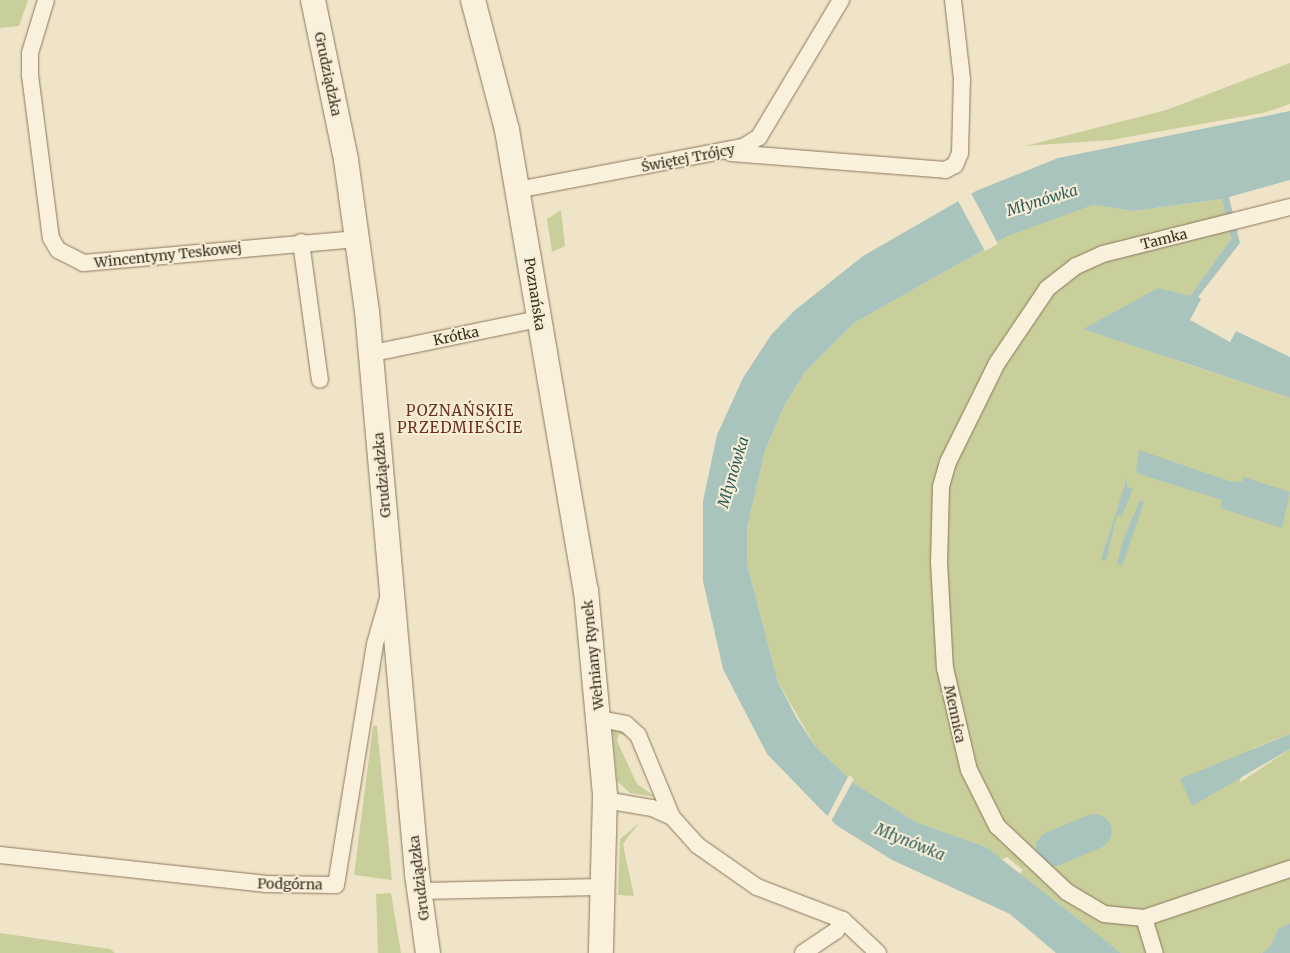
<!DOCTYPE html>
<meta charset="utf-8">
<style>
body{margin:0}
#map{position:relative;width:1290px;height:953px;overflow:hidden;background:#f0e4c8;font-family:Merriweather,serif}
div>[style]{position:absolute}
.green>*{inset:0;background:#c9cf9b}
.water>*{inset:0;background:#a9c4bc}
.pier>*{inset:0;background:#f0e4c8}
.river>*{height:35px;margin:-17.5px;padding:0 17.5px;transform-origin:17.5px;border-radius:17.5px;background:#a9c4bc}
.roads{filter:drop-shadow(0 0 1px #8d765c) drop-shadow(0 0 1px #8d765c)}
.minor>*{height:16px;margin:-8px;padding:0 8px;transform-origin:8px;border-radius:8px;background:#faf1dc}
.secondary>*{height:24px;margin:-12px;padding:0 12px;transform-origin:12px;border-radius:12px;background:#faf1dc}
span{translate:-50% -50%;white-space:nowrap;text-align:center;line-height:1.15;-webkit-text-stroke:4px #f7eed8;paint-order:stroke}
.street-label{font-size:14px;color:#3d2e20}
.water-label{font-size:15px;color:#2f5d5a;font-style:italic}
.neighbourhood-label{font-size:15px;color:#6b2e1e;letter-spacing:1px}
</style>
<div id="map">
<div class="green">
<i style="clip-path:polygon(0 0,28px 0,19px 26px,0 28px)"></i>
<i style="clip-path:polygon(1290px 63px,1290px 104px,1263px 113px,1111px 140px,1025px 146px,1166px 110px)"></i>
<i style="clip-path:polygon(1222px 199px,1231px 239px,1190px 296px,1175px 360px,1290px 398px,1290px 734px,1254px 748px,1239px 783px,1290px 749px,1290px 923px,1278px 929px,1270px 947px,1262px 953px,1121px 953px,1019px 875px,1023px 870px,1007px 857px,1001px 860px,986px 847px,916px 822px,855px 784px,815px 746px,778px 682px,747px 564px,747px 528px,765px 451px,784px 406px,805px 372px,854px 323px,1008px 236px,1053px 218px,1093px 205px,1133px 211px)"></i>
<i style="clip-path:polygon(561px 210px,565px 246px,552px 252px,547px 219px)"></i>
<i style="clip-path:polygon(373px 726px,377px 726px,392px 880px,354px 875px)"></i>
<i style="clip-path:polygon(612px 728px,625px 730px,628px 736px,619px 734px,617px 741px,637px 784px,656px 797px,630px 793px,617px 781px)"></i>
<i style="clip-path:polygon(639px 823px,623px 844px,634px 896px,618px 895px,620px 839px)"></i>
<i style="clip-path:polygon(391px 893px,401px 953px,378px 953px,376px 894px)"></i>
<i style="clip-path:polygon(0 933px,110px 949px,115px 953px,0 953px)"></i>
</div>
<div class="water">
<i style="clip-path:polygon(1290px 111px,1290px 180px,1229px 197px,1240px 243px,1198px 297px,1290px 350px,1290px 398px,1083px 329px,1158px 288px,1190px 296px,1231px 239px,1222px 199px,1133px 211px,1093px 205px,1008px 236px,854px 323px,805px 372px,784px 406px,765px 451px,747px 528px,747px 564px,778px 682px,796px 717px,815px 746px,855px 784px,916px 822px,986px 847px,1121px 953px,1056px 953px,1010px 914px,892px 860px,836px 825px,767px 754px,723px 669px,703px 581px,703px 501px,717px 435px,743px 378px,771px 335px,794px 311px,863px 256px,976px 191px,1058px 158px)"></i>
<i style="clip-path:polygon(1139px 450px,1229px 481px,1242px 482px,1244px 477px,1290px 492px,1282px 528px,1220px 508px,1222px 500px,1139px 474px,1136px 472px)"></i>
<i style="clip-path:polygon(1127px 478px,1127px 487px,1133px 488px,1122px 516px,1117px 515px,1106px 561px,1101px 559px)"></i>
<i style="clip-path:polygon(1140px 500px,1144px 502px,1122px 566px,1117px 564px,1123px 540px)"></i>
<i style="clip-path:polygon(1290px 734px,1290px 749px,1192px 806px,1180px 779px)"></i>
<i style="clip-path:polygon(1063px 830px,1074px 853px,1056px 861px,1035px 842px)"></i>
<i style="clip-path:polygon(1290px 923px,1290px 953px,1262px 953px,1270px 947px,1278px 929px)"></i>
</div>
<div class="pier">
<i style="clip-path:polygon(970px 191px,998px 244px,985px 251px,957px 199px)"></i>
<i style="clip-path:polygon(1202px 297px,1290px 347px,1290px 357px,1236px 331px,1230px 342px,1190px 320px)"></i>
<i style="clip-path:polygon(849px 775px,854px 779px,830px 823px,826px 819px)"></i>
</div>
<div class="river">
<i style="left:1053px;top:848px;width:44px;rotate:-22.5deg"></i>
</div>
<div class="roads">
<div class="minor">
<i style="left:46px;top:0;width:55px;rotate:106.8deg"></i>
<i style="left:30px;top:53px;width:22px;rotate:90deg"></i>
<i style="left:30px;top:75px;width:164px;rotate:82.7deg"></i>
<i style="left:51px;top:238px;width:14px;rotate:60deg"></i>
<i style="left:58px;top:250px;width:28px;rotate:27deg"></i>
<i style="left:83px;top:263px;width:276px;rotate:-5deg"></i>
<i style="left:731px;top:153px;width:215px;rotate:4.5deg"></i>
<i style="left:945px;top:170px;width:11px;rotate:-27deg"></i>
<i style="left:955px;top:165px;width:13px;rotate:-67deg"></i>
<i style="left:960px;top:153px;width:74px;rotate:-88.5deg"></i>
<i style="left:962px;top:79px;width:80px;rotate:-96.5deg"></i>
<i style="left:517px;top:190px;width:230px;rotate:-10.8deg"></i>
<i style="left:743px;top:147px;width:19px;rotate:-32deg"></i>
<i style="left:759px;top:137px;width:160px;rotate:-59.1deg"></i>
<i style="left:1290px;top:207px;width:193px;rotate:165.9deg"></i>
<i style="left:1103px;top:254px;width:30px;rotate:156deg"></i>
<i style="left:1076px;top:266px;width:37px;rotate:142deg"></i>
<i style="left:1047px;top:289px;width:89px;rotate:124deg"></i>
<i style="left:997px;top:363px;width:110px;rotate:116.3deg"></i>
<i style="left:948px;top:462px;width:26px;rotate:106deg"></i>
<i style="left:941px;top:487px;width:75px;rotate:91.5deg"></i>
<i style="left:939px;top:562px;width:106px;rotate:86.8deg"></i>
<i style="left:945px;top:668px;width:105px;rotate:76.8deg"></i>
<i style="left:969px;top:770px;width:63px;rotate:63.4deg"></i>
<i style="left:997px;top:826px;width:96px;rotate:43.3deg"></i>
<i style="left:1067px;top:892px;width:43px;rotate:30.7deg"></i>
<i style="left:1104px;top:914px;width:40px;rotate:5.7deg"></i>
<i style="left:1144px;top:918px;width:154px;rotate:-18.6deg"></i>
<i style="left:301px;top:242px;width:139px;rotate:82.2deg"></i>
<i style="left:373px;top:353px;width:169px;rotate:-11.6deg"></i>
<i style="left:600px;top:719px;width:26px;rotate:11deg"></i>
<i style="left:626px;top:724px;width:16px;rotate:43deg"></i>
<i style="left:638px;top:735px;width:89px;rotate:67.5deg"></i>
<i style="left:672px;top:817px;width:38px;rotate:48deg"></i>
<i style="left:697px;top:845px;width:73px;rotate:35deg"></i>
<i style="left:757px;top:887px;width:92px;rotate:21deg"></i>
<i style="left:843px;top:920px;width:48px;rotate:43.3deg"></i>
<i style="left:605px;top:800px;width:48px;rotate:9.7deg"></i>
<i style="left:652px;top:808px;width:22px;rotate:24deg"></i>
<i style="left:0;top:855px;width:268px;rotate:6.2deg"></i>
<i style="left:266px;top:884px;width:70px;rotate:0.8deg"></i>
<i style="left:336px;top:885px;width:244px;rotate:-80.8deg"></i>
<i style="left:375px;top:644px;width:47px;rotate:-73.9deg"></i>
<i style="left:419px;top:891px;width:183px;rotate:-1.3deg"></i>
<i style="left:1144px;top:918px;width:37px;rotate:73deg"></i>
<i style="left:803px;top:953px;width:40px;rotate:-34deg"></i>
<i style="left:836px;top:931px;width:13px;rotate:-58deg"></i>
</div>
<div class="secondary">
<i style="left:313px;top:0;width:163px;rotate:78.3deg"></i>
<i style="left:346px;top:160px;width:152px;rotate:82.1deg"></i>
<i style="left:367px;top:311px;width:565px;rotate:84.92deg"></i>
<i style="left:417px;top:874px;width:80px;rotate:82.1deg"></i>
<i style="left:473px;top:0;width:134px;rotate:75.3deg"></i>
<i style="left:507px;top:130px;width:467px;rotate:80.3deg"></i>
<i style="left:586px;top:590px;width:206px;rotate:84.7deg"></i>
<i style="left:605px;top:795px;width:158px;rotate:91.5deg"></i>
</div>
</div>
<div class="street-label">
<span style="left:328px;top:74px;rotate:78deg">Grudziądzka</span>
<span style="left:688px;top:158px;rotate:-11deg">Świętej Trójcy</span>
<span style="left:1164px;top:239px;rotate:-14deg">Tamka</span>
<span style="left:168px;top:255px;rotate:-6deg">Wincentyny Teskowej</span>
<span style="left:535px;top:294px;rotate:81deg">Poznańska</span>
<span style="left:456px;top:336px;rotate:-12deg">Krótka</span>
<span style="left:382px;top:475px;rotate:-95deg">Grudziądzka</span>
<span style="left:593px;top:655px;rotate:-96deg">Wełniany Rynek</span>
<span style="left:955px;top:714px;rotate:78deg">Mennica</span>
<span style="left:419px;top:878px;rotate:-97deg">Grudziądzka</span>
<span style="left:290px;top:884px;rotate:1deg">Podgórna</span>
</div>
<div class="water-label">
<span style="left:1042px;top:200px;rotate:-17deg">Młynówka</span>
<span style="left:733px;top:472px;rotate:-73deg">Młynówka</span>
<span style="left:910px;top:842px;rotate:22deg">Młynówka</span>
</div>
<div class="neighbourhood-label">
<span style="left:460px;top:419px">POZNAŃSKIE<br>PRZEDMIEŚCIE</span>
</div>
</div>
